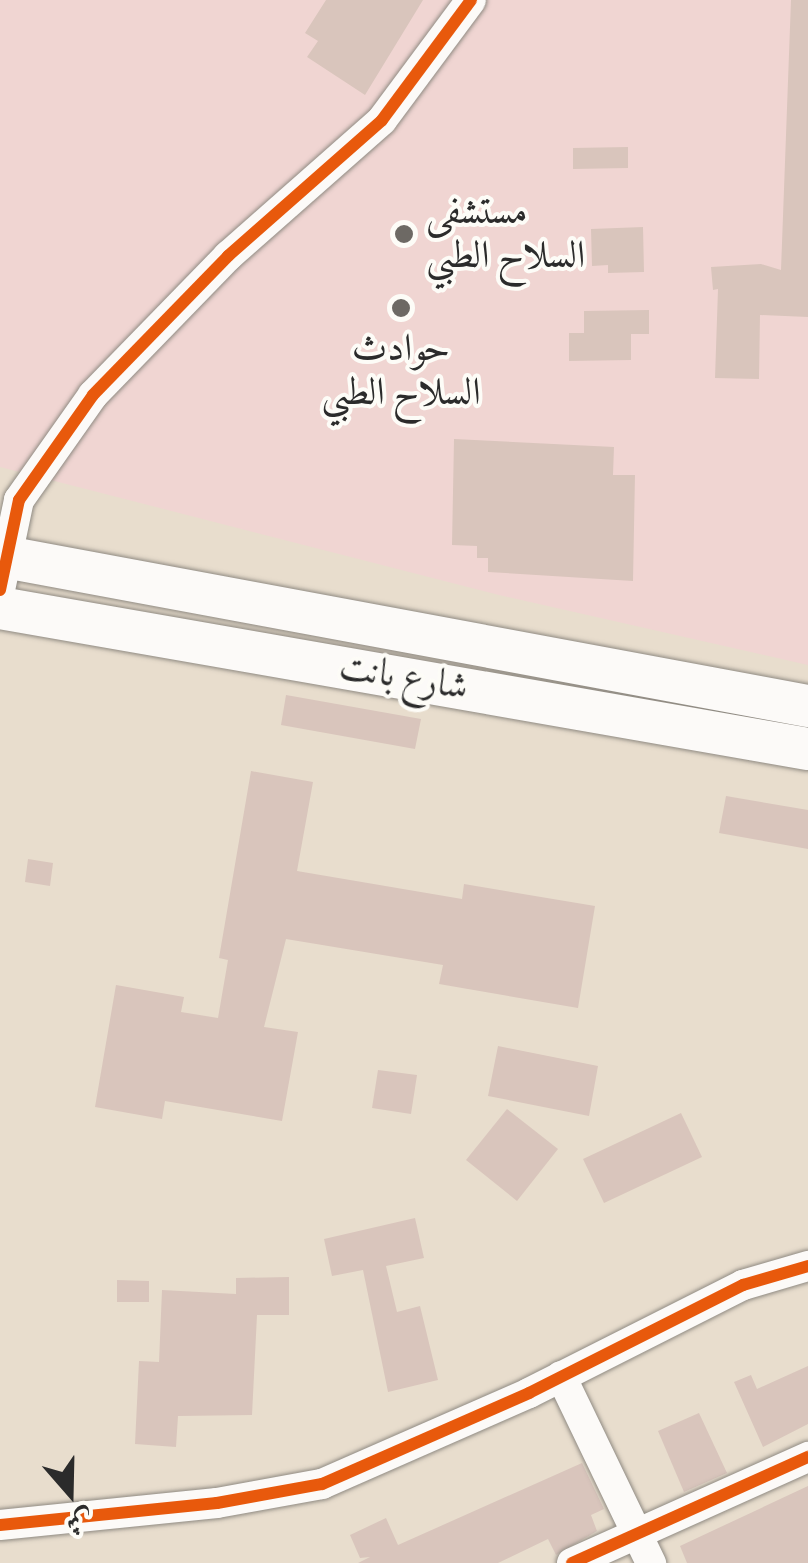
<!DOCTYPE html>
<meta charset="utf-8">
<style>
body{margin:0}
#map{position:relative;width:808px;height:1563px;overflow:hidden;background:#e8ddcd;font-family:"IM FELL Double Pica",Amiri,serif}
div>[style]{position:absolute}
.built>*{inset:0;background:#f0d5d2}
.building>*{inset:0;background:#d9c5bc}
.roads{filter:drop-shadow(0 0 2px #8f8a82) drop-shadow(0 0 2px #8f8a82)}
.street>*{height:30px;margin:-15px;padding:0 15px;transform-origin:15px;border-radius:15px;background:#fcfaf8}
.secondary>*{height:42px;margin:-21px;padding:0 21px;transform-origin:21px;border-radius:21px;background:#fcfaf8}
.cycleway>*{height:12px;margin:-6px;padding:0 6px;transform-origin:6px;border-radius:6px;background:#e8590c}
.dots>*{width:28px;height:28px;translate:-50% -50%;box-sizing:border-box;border:5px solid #fdfcf7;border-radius:50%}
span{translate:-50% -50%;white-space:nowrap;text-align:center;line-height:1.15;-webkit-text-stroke:8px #fdfcf7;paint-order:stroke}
.poi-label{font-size:38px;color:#2b2b2b}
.left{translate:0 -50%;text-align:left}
.street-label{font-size:38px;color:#2b2b2b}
.north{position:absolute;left:20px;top:1443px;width:100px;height:100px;-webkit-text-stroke:8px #fdfcf7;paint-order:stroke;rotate:160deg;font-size:28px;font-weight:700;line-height:40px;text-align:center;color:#2b2b2b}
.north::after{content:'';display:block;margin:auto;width:35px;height:45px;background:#2b2b2b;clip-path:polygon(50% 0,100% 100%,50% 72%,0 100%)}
</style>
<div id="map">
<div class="built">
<i style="clip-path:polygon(0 0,808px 0,808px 665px,499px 595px,0 467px)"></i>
</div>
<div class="building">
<i style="clip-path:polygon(326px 0,423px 0,365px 95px,307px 57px,318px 41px,305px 33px)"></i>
<i style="clip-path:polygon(791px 0,808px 0,808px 317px,760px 315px,759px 379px,715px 378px,718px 289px,713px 290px,711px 267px,761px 264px,781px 270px)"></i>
<i style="clip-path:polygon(628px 147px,628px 168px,573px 169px,573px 148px)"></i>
<i style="clip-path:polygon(643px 227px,644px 272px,608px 273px,608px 265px,592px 266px,591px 229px)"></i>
<i style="clip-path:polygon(649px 310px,649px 334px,631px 334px,631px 360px,569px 361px,569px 333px,584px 333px,584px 311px)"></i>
<i style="clip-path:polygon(454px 439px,614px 447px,613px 475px,635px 475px,633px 581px,488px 572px,488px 558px,477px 558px,477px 546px,452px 545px)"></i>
<i style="clip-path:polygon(286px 695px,421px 719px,415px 749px,281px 725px)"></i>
<i style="clip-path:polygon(251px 771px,313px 782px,297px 871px,462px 899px,464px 884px,595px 906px,578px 1008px,439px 984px,443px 965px,286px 939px,264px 1027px,298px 1032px,282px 1121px,165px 1101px,162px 1119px,95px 1107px,116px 985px,184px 997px,181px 1012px,218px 1018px,228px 960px,219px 958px)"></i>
<i style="clip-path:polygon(726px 796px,808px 810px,808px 849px,719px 833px)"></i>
<i style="clip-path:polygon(28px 859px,53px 863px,50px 886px,25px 882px)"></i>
<i style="clip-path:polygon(498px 1046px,598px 1066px,589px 1116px,488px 1096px)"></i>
<i style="clip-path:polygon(378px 1070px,417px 1075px,411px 1114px,372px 1108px)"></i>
<i style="clip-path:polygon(507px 1109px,558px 1149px,517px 1201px,466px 1160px)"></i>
<i style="clip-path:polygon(681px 1113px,702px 1157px,604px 1203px,583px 1159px)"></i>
<i style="clip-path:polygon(415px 1218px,424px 1258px,386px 1266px,397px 1312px,420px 1306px,438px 1380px,388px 1392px,363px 1270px,332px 1276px,324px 1239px)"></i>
<i style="clip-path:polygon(289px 1277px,289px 1315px,257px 1315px,252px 1415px,178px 1416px,176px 1447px,135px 1444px,139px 1361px,159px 1362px,162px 1290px,236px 1294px,236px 1278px)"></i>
<i style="clip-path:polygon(117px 1280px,149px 1281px,149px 1302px,117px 1302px)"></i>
<i style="clip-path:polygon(808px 1366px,808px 1424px,763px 1447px,734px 1382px,751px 1375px,757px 1389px)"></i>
<i style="clip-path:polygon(699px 1413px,727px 1473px,684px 1492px,658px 1431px)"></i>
<i style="clip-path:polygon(582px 1463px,604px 1509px,591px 1515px,597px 1531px,556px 1555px,548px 1539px,498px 1563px,358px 1563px,370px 1557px,360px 1558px,350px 1535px,386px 1518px,398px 1545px)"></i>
<i style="clip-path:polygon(808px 1486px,808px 1563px,687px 1563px,680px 1546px)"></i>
</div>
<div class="roads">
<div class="street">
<i style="left:0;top:590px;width:92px;rotate:-78.1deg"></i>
<i style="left:19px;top:500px;width:128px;rotate:-54.8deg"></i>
<i style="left:93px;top:395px;width:194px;rotate:-45.8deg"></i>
<i style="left:228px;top:256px;width:205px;rotate:-41.4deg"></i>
<i style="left:382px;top:120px;width:149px;rotate:-53.4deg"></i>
<i style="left:561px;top:1376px;width:208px;rotate:64.3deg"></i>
<i style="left:0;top:1525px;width:218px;rotate:-5.8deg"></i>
<i style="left:217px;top:1503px;width:107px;rotate:-10.3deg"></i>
<i style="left:322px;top:1484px;width:226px;rotate:-23.7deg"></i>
<i style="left:529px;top:1393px;width:240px;rotate:-26.8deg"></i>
<i style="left:743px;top:1285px;width:68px;rotate:-16.3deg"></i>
<i style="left:572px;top:1563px;width:259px;rotate:-24.2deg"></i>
</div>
<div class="secondary">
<i style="left:0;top:556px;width:822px;rotate:10.52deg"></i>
<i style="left:0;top:608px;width:820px;rotate:9.9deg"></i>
</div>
</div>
<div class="cycleway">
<i style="left:0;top:590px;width:92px;rotate:-78.1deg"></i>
<i style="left:19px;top:500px;width:128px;rotate:-54.8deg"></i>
<i style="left:93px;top:395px;width:194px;rotate:-45.8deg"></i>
<i style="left:228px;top:256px;width:205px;rotate:-41.4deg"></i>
<i style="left:382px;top:120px;width:149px;rotate:-53.4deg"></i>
<i style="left:0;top:1525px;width:218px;rotate:-5.8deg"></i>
<i style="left:217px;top:1503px;width:107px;rotate:-10.3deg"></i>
<i style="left:322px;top:1484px;width:226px;rotate:-23.7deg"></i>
<i style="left:529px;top:1393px;width:240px;rotate:-26.8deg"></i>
<i style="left:743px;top:1285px;width:68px;rotate:-16.3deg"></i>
<i style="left:572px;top:1563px;width:259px;rotate:-24.2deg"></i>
</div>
<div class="dots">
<i style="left:404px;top:234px;background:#6d6964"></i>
<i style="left:401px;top:308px;background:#6d6964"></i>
</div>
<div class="poi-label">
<span class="left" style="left:426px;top:234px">مستشفى<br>السلاح الطبي</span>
<span style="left:401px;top:371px">حوادث<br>السلاح الطبي</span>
</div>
<div class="street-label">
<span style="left:404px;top:677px;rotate:10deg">شارع بانت</span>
</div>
<div class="north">ش</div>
</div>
